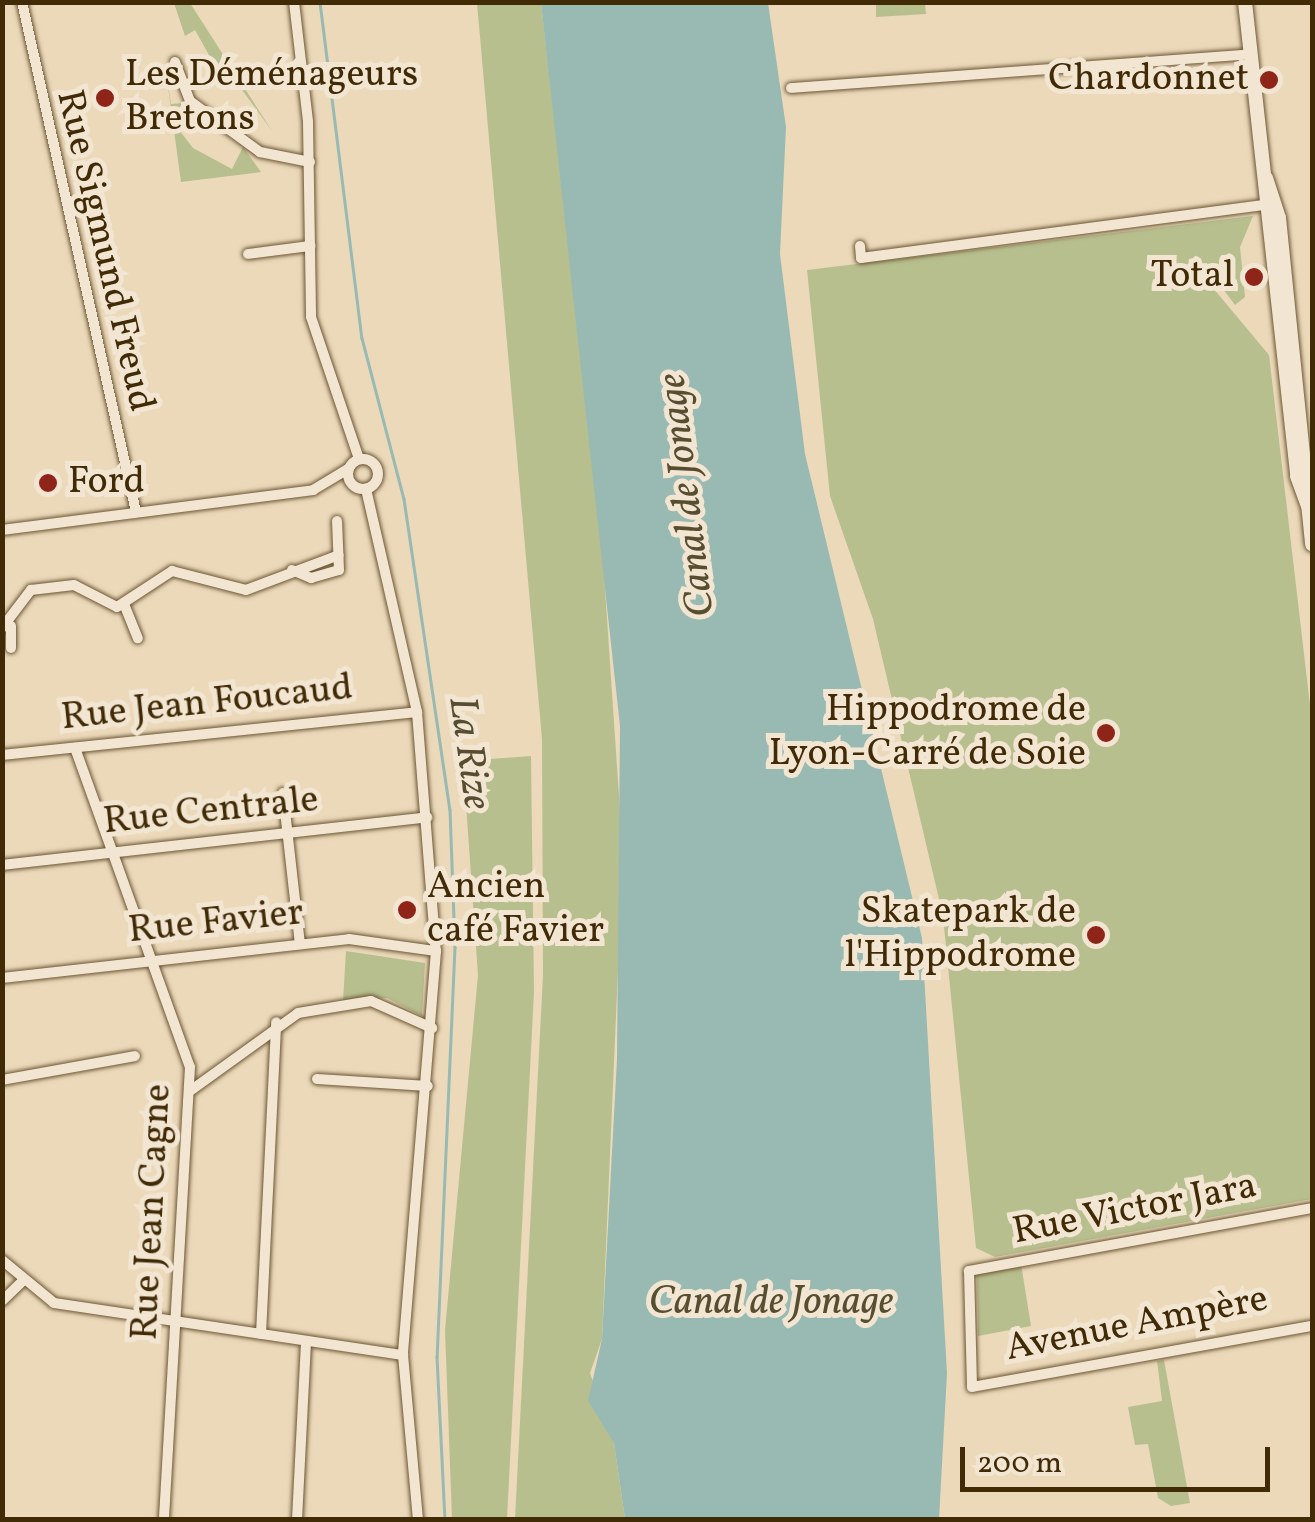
<!DOCTYPE html>
<meta charset="utf-8">
<style>
body{margin:0}
#map{position:relative;width:1315px;height:1522px;overflow:hidden;background:#ebd9ba;font-family:Vollkorn,serif}
div>[style]{position:absolute}
.green>*{inset:0;background:#b8bf8f}
.water>*{inset:0;background:#98bab3}
.stream>*{height:2.5px;margin:-1.25px;padding:0 1.25px;transform-origin:1.25px;border-radius:1.25px;background:#98bab3}
.roads{filter:drop-shadow(0 0 2px #6c5633) drop-shadow(0 0 2px #6c5633)}
.minor>*{height:10px;margin:-5px;padding:0 5px;transform-origin:5px;border-radius:5px;background:#f2e6d2}
.minor>.ring{margin:-5px;padding:0;box-sizing:content-box;background:none;border:10px solid #f2e6d2;border-radius:50%}
.secondary>*{height:14px;margin:-7px;padding:0 7px;transform-origin:7px;border-radius:7px;background:#f2e6d2}
.dots>*{width:28px;height:28px;translate:-50% -50%;box-sizing:border-box;border:5px solid #f2e6d2;border-radius:50%}
span{translate:-50% -50%;white-space:nowrap;text-align:center;line-height:1.15;-webkit-text-stroke:10px #f2e6d2;paint-order:stroke}
.poi-label{font-size:38px;color:#412a06}
.left{translate:0 -50%;text-align:left}
.right{translate:-100% -50%;text-align:right}
.street-label{font-size:38px;color:#412a06}
.water-label{font-size:40px;color:#574e31;font-style:italic}
.frame{position:absolute;inset:0;border:5px solid #412a06;pointer-events:none}
.scale{position:absolute;left:960px;top:1447px;width:310px;height:45px;box-sizing:border-box;border:5px solid #412a06;border-top:0;padding-left:12px;font-size:30px;line-height:35px;white-space:nowrap;color:#412a06;-webkit-text-stroke:8px #f2e6d2;paint-order:stroke}
</style>
<div id="map">
<div class="green">
<i style="clip-path:polygon(174px 3px,190px 3px,272px 131px,226px 68px,219px 73px,195px 30px,185px 36px)"></i>
<i style="clip-path:polygon(477px 3px,541px 3px,600px 515px,623px 855px,602px 1339px,590px 1373px,614px 1443px,625px 1519px,515px 1519px,543px 975px,542px 739px)"></i>
<i style="clip-path:polygon(876px 3px,925px 3px,926px 14px,876px 17px)"></i>
<i style="clip-path:polygon(166px 72px,171px 104px,183px 103px,176px 126px,193px 148px,232px 169px,243px 147px,261px 172px,181px 182px)"></i>
<i style="clip-path:polygon(1253px 216px,1240px 247px,1245px 297px,1235px 305px,1220px 285px,1208px 282px,1269px 355px,1312px 722px,1312px 1199px,995px 1257px,976px 1248px,943px 916px,873px 619px,830px 496px,807px 270px)"></i>
<i style="clip-path:polygon(531px 756px,534px 992px,507px 1519px,452px 1519px,445px 1330px,478px 975px,463px 761px)"></i>
<i style="clip-path:polygon(346px 951px,425px 963px,422px 1016px,387px 998px,343px 1001px)"></i>
<i style="clip-path:polygon(1021px 1264px,1031px 1326px,978px 1336px,977px 1272px)"></i>
<i style="clip-path:polygon(1164px 1360px,1190px 1503px,1171px 1506px,1158px 1498px,1148px 1444px,1135px 1445px,1128px 1407px,1162px 1401px,1157px 1361px)"></i>
</div>
<div class="water">
<i style="clip-path:polygon(541px 3px,768px 3px,786px 127px,780px 254px,805px 454px,922px 938px,947px 1373px,939px 1519px,625px 1519px,614px 1443px,588px 1401px,602px 1339px,617px 1059px,620px 726px)"></i>
</div>
<div class="stream">
<i style="left:320px;top:2px;width:339px;rotate:82.9deg"></i>
<i style="left:362px;top:338px;width:166px;rotate:75.4deg"></i>
<i style="left:404px;top:499px;width:314px;rotate:81.6deg"></i>
<i style="left:450px;top:810px;width:137px;rotate:87.9deg"></i>
<i style="left:455px;top:947px;width:410px;rotate:92.5deg"></i>
<i style="left:437px;top:1357px;width:163px;rotate:87.2deg"></i>
</div>
<div class="roads">
<div class="minor">
<i style="left:22px;top:2px;width:523px;rotate:77.4deg"></i>
<i style="left:294px;top:2px;width:121px;rotate:83.3deg"></i>
<i style="left:308px;top:122px;width:195px;rotate:89.1deg"></i>
<i style="left:311px;top:317px;width:150px;rotate:71.3deg"></i>
<i style="left:175px;top:62px;width:42px;rotate:69deg"></i>
<i style="left:190px;top:101px;width:87px;rotate:36.1deg"></i>
<i style="left:260px;top:152px;width:51px;rotate:11.3deg"></i>
<i style="left:791px;top:88px;width:461px;rotate:-4.2deg"></i>
<i style="left:860px;top:246px;width:12px;rotate:85deg"></i>
<i style="left:861px;top:258px;width:406px;rotate:-7.5deg"></i>
<i style="left:248px;top:254px;width:63px;rotate:-7.4deg"></i>
<i class="ring" style="left:348px;top:459px;width:20px;height:20px"></i>
<i style="left:366px;top:489px;width:229px;rotate:77.1deg"></i>
<i style="left:417px;top:712px;width:240px;rotate:85.5deg"></i>
<i style="left:436px;top:951px;width:405px;rotate:94.7deg"></i>
<i style="left:403px;top:1355px;width:166px;rotate:84.8deg"></i>
<i style="left:2px;top:530px;width:314px;rotate:-7.3deg"></i>
<i style="left:313px;top:490px;width:41px;rotate:-31deg"></i>
<i style="left:292px;top:570px;width:21px;rotate:23deg"></i>
<i style="left:311px;top:578px;width:29px;rotate:-16deg"></i>
<i style="left:339px;top:570px;width:49px;rotate:-92.3deg"></i>
<i style="left:124px;top:604px;width:37px;rotate:68deg"></i>
<i style="left:2px;top:628px;width:48px;rotate:-52.7deg"></i>
<i style="left:31px;top:590px;width:43px;rotate:-6.6deg"></i>
<i style="left:74px;top:585px;width:48px;rotate:27.1deg"></i>
<i style="left:117px;top:607px;width:66px;rotate:-33.2deg"></i>
<i style="left:172px;top:571px;width:76px;rotate:14.4deg"></i>
<i style="left:246px;top:590px;width:99px;rotate:-20.6deg"></i>
<i style="left:11px;top:648px;width:22px;rotate:-90deg"></i>
<i style="left:75px;top:748px;width:339px;rotate:70.2deg"></i>
<i style="left:190px;top:1067px;width:454px;rotate:93.3deg"></i>
<i style="left:2px;top:755px;width:417px;rotate:-5.9deg"></i>
<i style="left:283px;top:793px;width:152px;rotate:83.6deg"></i>
<i style="left:2px;top:865px;width:428px;rotate:-6.4deg"></i>
<i style="left:2px;top:978px;width:349px;rotate:-6.4deg"></i>
<i style="left:349px;top:939px;width:88px;rotate:7.9deg"></i>
<i style="left:317px;top:1079px;width:111px;rotate:3.6deg"></i>
<i style="left:2px;top:1080px;width:135px;rotate:-10.2deg"></i>
<i style="left:190px;top:1091px;width:133px;rotate:-35.8deg"></i>
<i style="left:298px;top:1013px;width:74px;rotate:-9.3deg"></i>
<i style="left:371px;top:1001px;width:67px;rotate:23.9deg"></i>
<i style="left:1312px;top:1208px;width:349px;rotate:169.6deg"></i>
<i style="left:969px;top:1271px;width:116px;rotate:88.5deg"></i>
<i style="left:972px;top:1387px;width:345px;rotate:-10.2deg"></i>
<i style="left:2px;top:1260px;width:67px;rotate:39.6deg"></i>
<i style="left:54px;top:1303px;width:353px;rotate:8.5deg"></i>
<i style="left:2px;top:1301px;width:30px;rotate:-44deg"></i>
<i style="left:261px;top:1334px;width:312px;rotate:-87.2deg"></i>
<i style="left:297px;top:1520px;width:177px;rotate:-87.1deg"></i>
</div>
<div class="secondary">
<i style="left:1245px;top:2px;width:477px;rotate:83.7deg"></i>
<i style="left:1297px;top:476px;width:32px;rotate:70deg"></i>
<i style="left:1266px;top:178px;width:42px;rotate:72deg"></i>
<i style="left:1279px;top:218px;width:328px;rotate:84.2deg"></i>
</div>
</div>
<div class="dots">
<i style="left:1269px;top:80px;background:#8f2418"></i>
<i style="left:105px;top:98px;background:#8f2418"></i>
<i style="left:1254px;top:277px;background:#8f2418"></i>
<i style="left:48px;top:483px;background:#8f2418"></i>
<i style="left:1106px;top:733px;background:#8f2418"></i>
<i style="left:407px;top:910px;background:#8f2418"></i>
<i style="left:1096px;top:935px;background:#8f2418"></i>
</div>
<div class="poi-label">
<span class="left" style="left:125px;top:98px">Les Déménageurs<br>Bretons</span>
<span class="right" style="left:1249px;top:80px">Chardonnet</span>
<span class="right" style="left:1234px;top:277px">Total</span>
<span class="left" style="left:68px;top:483px">Ford</span>
<span class="right" style="left:1086px;top:733px">Hippodrome de<br>Lyon-Carré de Soie</span>
<span class="left" style="left:427px;top:910px">Ancien<br>café Favier</span>
<span class="right" style="left:1076px;top:935px">Skatepark de<br>l'Hippodrome</span>
</div>
<div class="street-label">
<span style="left:104px;top:251px;rotate:77deg">Rue Sigmund Freud</span>
<span style="left:207px;top:704px;rotate:-6deg">Rue Jean Foucaud</span>
<span style="left:211px;top:812px;rotate:-6deg">Rue Centrale</span>
<span style="left:216px;top:923px;rotate:-6deg">Rue Favier</span>
<span style="left:1135px;top:1210px;rotate:-11deg">Rue Victor Jara</span>
<span style="left:153px;top:1212px;rotate:-87deg">Rue Jean Cagne</span>
<span style="left:1137px;top:1325px;rotate:-11deg">Avenue Ampère</span>
</div>
<div class="water-label">
<span style="left:688px;top:495px;rotate:-97deg">Canal de Jonage</span>
<span style="left:468px;top:753px;rotate:82deg">La Rize</span>
<span style="left:771px;top:1303px">Canal de Jonage</span>
</div>
<div class="frame"></div>
<div class="scale">200 m</div>
</div>
